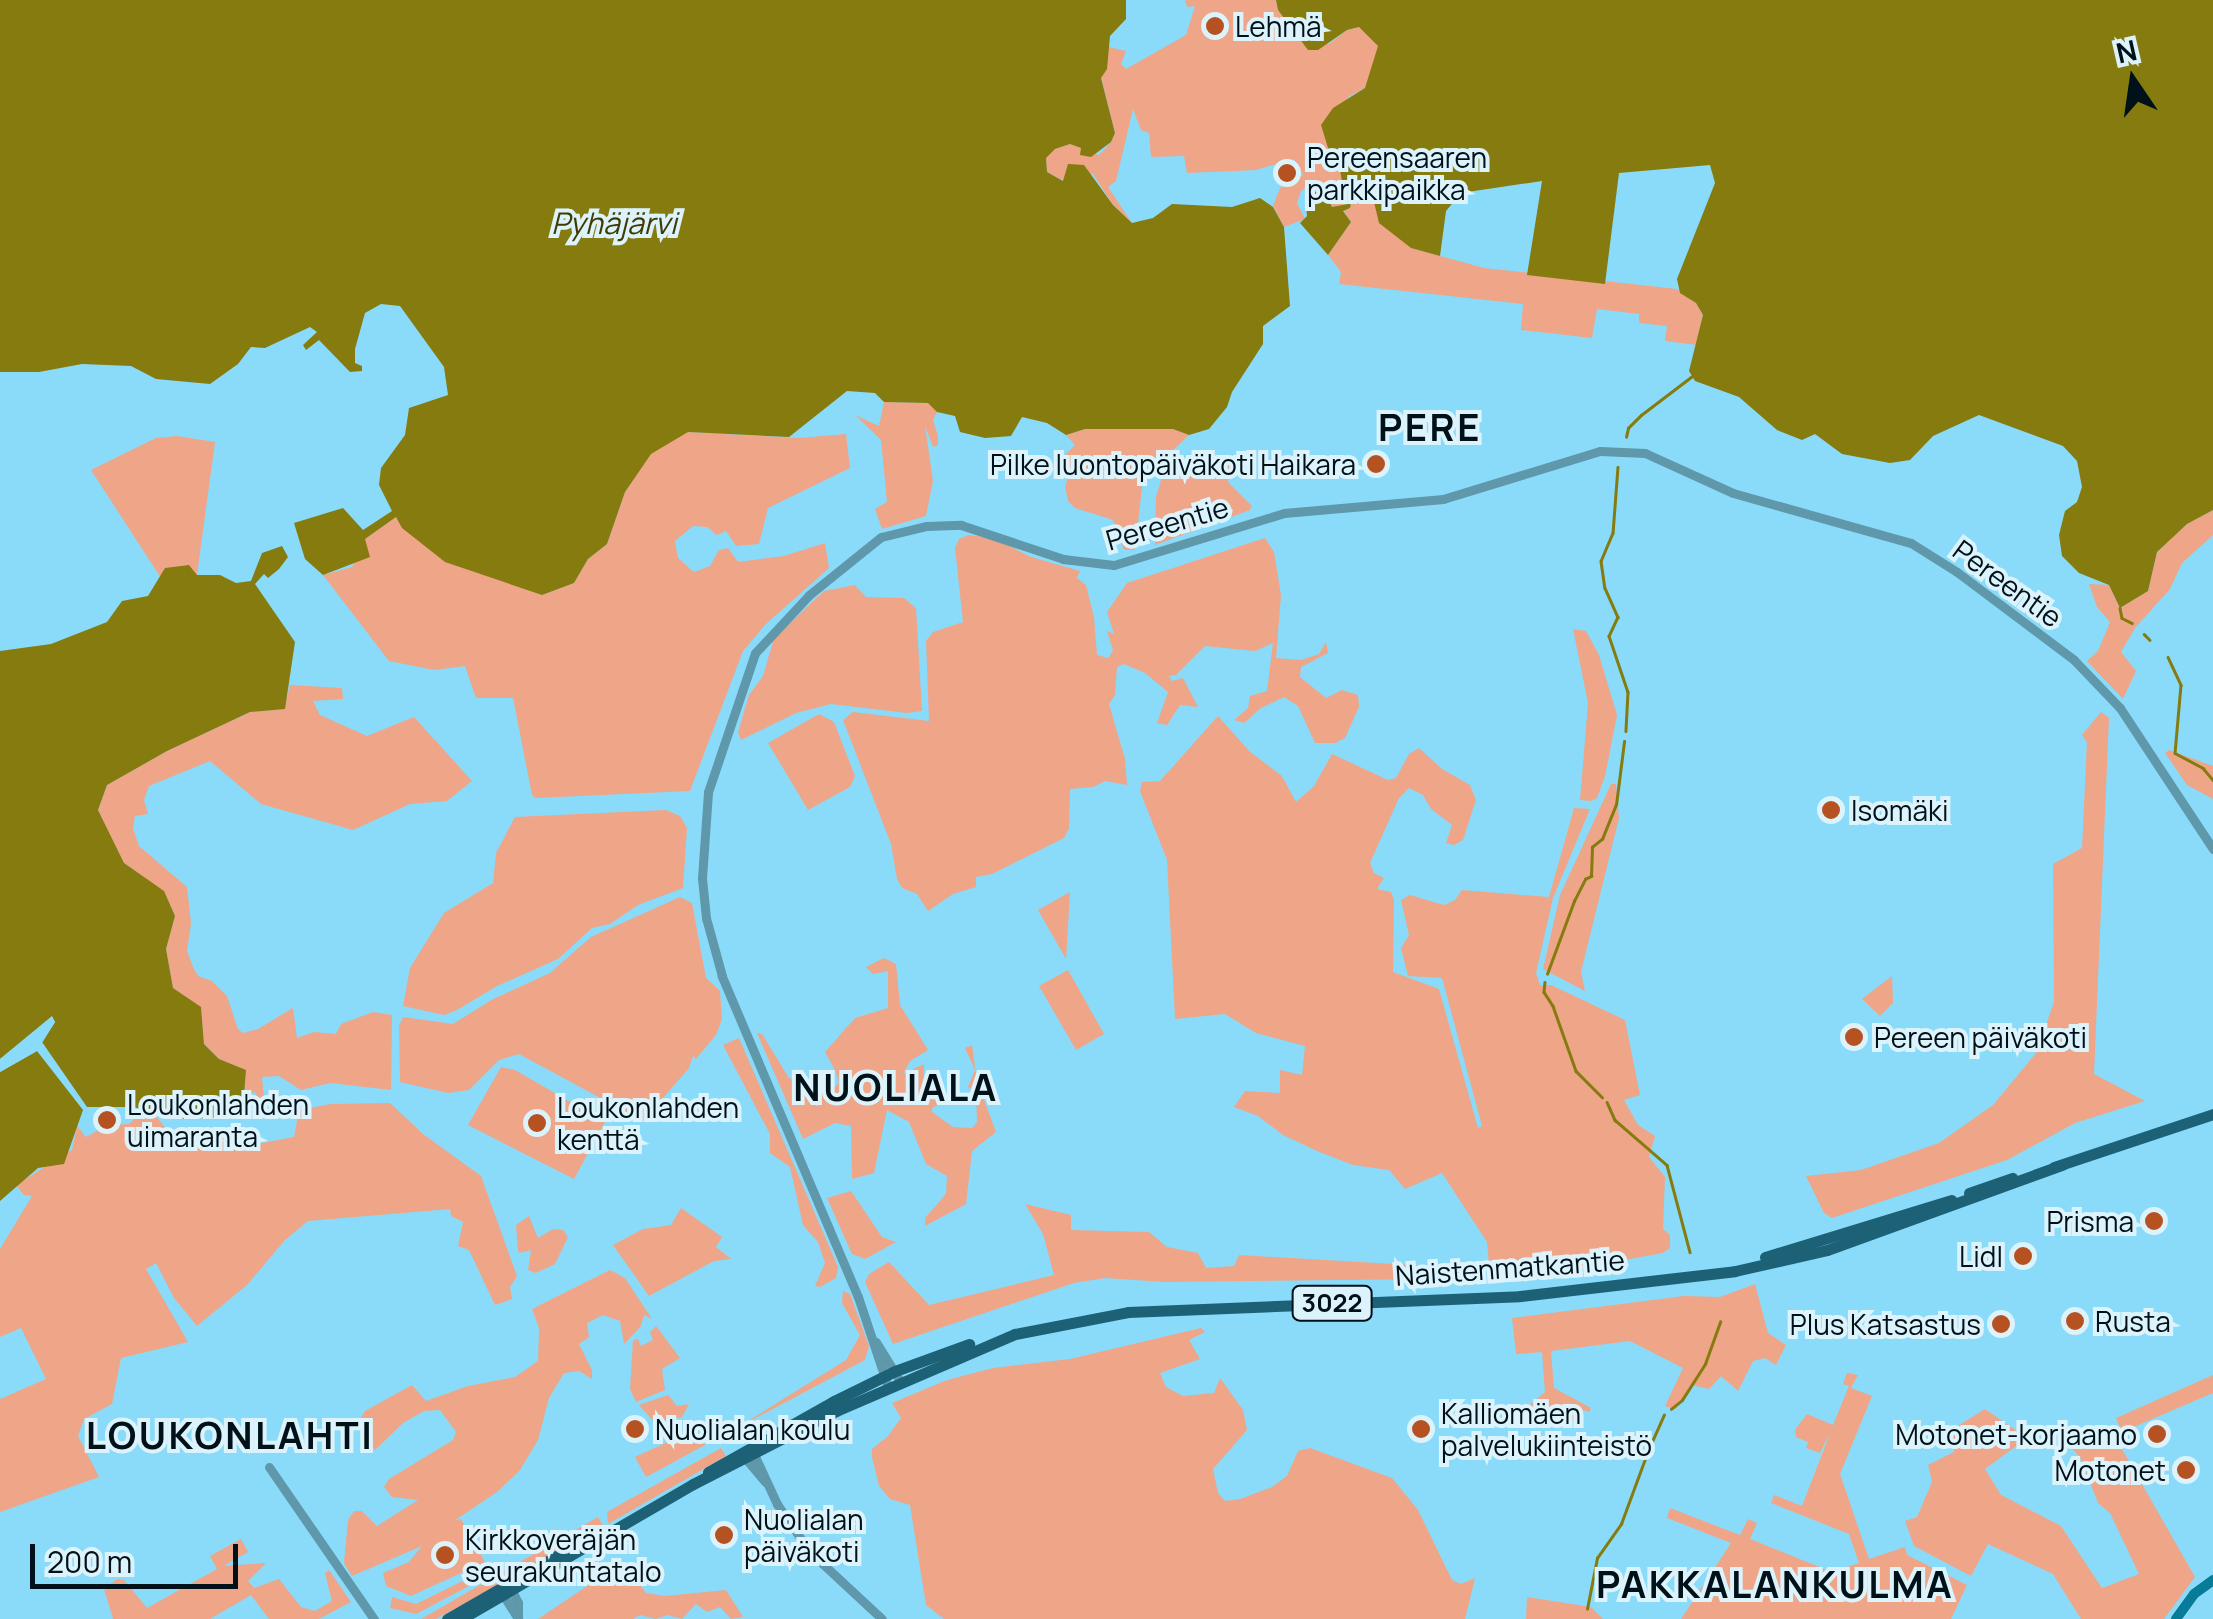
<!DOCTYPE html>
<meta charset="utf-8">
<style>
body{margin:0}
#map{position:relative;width:2213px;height:1619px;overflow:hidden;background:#8adbf9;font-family:Manrope,sans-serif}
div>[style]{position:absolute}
.green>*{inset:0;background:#efa587}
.water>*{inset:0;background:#857b0e}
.pier>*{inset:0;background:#8adbf9}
.stream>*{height:2.5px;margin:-1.25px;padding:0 1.25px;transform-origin:1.25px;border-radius:1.25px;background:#857b0e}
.tertiary>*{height:9px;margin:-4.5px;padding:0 4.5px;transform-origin:4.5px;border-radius:4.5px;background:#5f97ab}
.secondary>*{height:10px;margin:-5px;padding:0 5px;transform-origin:5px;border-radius:5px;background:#077b98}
.primary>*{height:11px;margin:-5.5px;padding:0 5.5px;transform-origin:5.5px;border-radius:5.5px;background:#1d6177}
.dots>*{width:28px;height:28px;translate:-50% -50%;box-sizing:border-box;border:5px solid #dcf3fc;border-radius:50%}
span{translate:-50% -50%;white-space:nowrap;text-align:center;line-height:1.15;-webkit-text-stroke:8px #dcf3fc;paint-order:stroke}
.shield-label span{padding:2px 8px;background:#dcf3fc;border:2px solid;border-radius:8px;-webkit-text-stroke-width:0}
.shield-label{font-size:25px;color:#00111a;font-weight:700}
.poi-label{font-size:28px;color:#00111a}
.left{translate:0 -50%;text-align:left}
.right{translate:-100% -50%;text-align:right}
.street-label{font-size:28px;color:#00111a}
.water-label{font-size:30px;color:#403b03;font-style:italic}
.district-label{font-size:38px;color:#00111a;font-weight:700;letter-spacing:2.5px}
.north{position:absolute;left:2083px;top:30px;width:100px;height:100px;-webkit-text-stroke:8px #dcf3fc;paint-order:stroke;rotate:347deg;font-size:28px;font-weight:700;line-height:40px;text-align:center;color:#00111a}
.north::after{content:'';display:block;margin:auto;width:35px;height:45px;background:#00111a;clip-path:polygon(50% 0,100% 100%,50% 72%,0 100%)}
.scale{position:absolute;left:30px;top:1544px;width:208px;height:45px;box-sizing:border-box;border:5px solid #00111a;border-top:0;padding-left:12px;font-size:30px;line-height:35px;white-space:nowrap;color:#00111a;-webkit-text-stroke:8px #dcf3fc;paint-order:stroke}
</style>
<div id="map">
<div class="green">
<i style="clip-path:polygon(1185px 0,1276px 0,1278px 10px,1305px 41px,1329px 44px,1347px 30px,1360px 27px,1371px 35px,1378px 46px,1377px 57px,1365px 88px,1348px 97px,1327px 161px,1336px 159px,1340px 163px,1342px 182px,1336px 191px,1348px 204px,1332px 207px,1323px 182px,1315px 182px,1301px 191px,1297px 203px,1305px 219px,1284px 227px,1273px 206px,1280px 188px,1303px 175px,1294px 159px,1256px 170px,1187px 173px,1184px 156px,1151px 157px,1149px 133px,1141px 130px,1133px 109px,1116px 181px,1108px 187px,1132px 223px,1113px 205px,1093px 174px,1068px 172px,1064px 181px,1047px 172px,1046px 158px,1055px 149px,1070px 144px,1099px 155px,1111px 142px,1115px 133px,1101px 77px,1108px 47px,1126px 51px,1121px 64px,1126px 69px,1186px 35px,1195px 6px,1187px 7px)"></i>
<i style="clip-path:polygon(1352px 198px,1374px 202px,1411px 248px,1484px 268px,1677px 289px,1696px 303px,1703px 315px,1697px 345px,1665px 341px,1667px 326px,1639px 323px,1639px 314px,1597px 309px,1592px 338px,1521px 330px,1523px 304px,1339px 284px,1341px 272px,1328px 255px,1351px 222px,1343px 210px,1350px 208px)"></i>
<i style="clip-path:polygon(884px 402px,928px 403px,937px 412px,933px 420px,938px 436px,938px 445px,933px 447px,925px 426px,933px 481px,926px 516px,882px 529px,875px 509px,887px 502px,881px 440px,855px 415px,879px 426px)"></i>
<i style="clip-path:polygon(1085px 429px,1173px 429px,1189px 435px,1159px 463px,1145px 460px,1135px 550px,1124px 550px,1113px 520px,1075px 508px,1068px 501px,1065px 487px,1071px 467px,1058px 462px,1075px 445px,1066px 435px)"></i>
<i style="clip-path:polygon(687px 432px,799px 438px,846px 434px,850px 468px,768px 508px,759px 544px,736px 546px,726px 531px,717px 535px,707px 527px,693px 526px,675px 541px,678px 558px,694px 572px,710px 566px,719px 550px,728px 548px,738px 562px,784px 556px,825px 543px,829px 568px,766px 624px,743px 651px,690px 791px,536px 798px,532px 795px,513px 698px,476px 698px,465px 666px,434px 670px,389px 661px,323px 575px,352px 567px,366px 547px,365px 539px,396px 517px,494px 577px,542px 595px,574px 583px,588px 559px,607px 544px,625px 492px,650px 454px)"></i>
<i style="clip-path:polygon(177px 436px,215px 442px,197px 575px,165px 568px,161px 578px,91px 470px,156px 438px)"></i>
<i style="clip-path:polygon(1224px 455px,1232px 461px,1228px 482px,1252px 506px,1250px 510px,1155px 545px,1156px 497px,1163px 473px,1171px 464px,1203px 466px)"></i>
<i style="clip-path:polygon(2213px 510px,2213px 535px,2182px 563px,2170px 589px,2135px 628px,2121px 652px,2136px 671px,2123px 699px,2087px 661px,2098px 651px,2110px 622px,2097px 607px,2089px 584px,2109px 585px,2120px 608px,2148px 591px,2157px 552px,2187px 524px)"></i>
<i style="clip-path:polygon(968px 535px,993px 538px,1031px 557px,1080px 571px,1077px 578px,1086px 585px,1094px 617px,1097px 655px,1108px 658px,1113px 651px,1107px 631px,1114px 634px,1107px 612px,1127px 583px,1265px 538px,1274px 552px,1281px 595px,1276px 658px,1301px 660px,1319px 654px,1326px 642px,1328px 653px,1301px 667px,1300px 677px,1326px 698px,1342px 690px,1358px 695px,1359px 707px,1345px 738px,1335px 743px,1315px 743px,1298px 706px,1284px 697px,1261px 708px,1244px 723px,1234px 720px,1248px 708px,1250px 696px,1267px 691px,1273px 643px,1255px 651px,1205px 646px,1176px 675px,1169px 676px,1172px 681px,1183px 678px,1198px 707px,1180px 705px,1167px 725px,1157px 723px,1168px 692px,1145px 673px,1124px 664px,1117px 667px,1115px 695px,1109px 704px,1125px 759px,1127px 785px,1105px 781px,1093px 787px,1070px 789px,1069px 828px,1064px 838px,992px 874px,976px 877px,976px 887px,953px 894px,928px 911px,917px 894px,902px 888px,897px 879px,891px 844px,843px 720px,853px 712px,929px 721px,926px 641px,933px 632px,963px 622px,955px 548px,959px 539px)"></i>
<i style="clip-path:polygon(855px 585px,866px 597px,904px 598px,916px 608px,922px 711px,907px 713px,831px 704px,796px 713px,741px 740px,738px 732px,749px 695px,763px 676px,774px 638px,824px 591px)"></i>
<i style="clip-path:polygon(1573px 629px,1586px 631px,1599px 655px,1617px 715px,1605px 776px,1597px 798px,1591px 801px,1580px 800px,1588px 703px)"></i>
<i style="clip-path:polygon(290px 685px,342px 688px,343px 699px,313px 701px,320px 715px,367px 736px,414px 717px,472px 781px,447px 801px,410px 804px,353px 830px,261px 804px,210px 761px,149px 786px,144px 800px,148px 814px,135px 816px,133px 828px,139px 846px,187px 887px,191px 923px,187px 951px,193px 967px,198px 976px,212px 981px,227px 996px,238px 1029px,243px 1033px,258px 1029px,293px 1008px,297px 1038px,314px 1032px,336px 1034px,341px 1024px,373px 1012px,392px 1015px,391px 1090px,330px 1083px,301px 1090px,279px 1076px,262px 1077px,265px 1112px,255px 1092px,244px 1096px,246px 1070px,219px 1059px,204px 1044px,201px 1008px,173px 988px,166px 949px,175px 916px,164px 892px,124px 863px,98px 810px,107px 785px,167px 751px,250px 712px,284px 709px)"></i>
<i style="clip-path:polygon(2101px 712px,2109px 718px,2094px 1074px,2145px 1101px,2075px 1123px,2007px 1160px,1832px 1218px,1824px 1213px,1806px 1176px,1861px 1170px,1939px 1143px,1993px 1105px,2036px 1053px,2054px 1002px,2053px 864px,2082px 848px,2087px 742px,2082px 735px)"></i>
<i style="clip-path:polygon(819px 714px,834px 722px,855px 776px,850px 787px,808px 810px,768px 743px)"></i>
<i style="clip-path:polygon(1218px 716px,1249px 751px,1282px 776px,1296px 802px,1314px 786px,1332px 754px,1388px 780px,1396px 778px,1409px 754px,1419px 748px,1442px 769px,1470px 785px,1476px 800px,1463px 840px,1454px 845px,1446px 843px,1452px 825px,1431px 809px,1423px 795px,1409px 788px,1399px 798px,1370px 863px,1374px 873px,1384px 878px,1377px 889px,1391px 892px,1394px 900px,1393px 972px,1439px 989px,1478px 1128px,1482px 1126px,1442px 978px,1408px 976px,1401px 948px,1409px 935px,1401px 900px,1410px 895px,1444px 905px,1455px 900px,1462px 890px,1549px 897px,1574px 808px,1590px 809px,1553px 898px,1536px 973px,1540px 985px,1551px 985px,1625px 1020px,1640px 1095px,1624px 1100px,1638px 1125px,1655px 1136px,1649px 1157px,1665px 1177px,1663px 1229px,1670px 1235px,1670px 1248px,1663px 1253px,1574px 1269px,1490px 1274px,1487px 1242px,1442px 1173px,1405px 1189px,1389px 1170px,1353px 1165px,1317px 1151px,1283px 1135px,1258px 1116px,1234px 1107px,1245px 1091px,1280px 1093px,1280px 1070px,1302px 1075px,1305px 1046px,1256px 1033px,1225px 1014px,1175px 1019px,1167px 860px,1140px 791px,1142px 782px,1160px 781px)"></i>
<i style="clip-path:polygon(2169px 750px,2213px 766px,2213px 799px,2187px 785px,2165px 753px)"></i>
<i style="clip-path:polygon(1611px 784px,1616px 784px,1619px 818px,1581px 972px,1585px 991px,1543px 969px,1560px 895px)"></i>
<i style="clip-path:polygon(666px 810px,680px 816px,687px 828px,683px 888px,638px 905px,610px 924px,592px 928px,558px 959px,497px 986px,457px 1010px,444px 1015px,403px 1006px,410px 968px,444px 913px,493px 883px,496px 853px,515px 817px)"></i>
<i style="clip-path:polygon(1070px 892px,1066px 959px,1038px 910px)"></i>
<i style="clip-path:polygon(680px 897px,692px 903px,706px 978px,720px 991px,722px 1019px,716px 1035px,696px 1059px,693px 1056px,689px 1068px,643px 1121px,519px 1054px,499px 1060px,469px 1090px,448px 1093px,400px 1082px,399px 1026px,403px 1017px,453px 1024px,493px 999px,550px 973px,591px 937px)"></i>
<i style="clip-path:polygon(884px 958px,896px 964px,900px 1005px,928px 1050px,910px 1061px,903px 1074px,924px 1064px,923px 1098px,943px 1102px,932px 1108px,932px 1112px,953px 1127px,972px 1128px,977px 1122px,976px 1092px,968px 1087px,975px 1070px,965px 1048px,972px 1045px,977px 1081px,996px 1132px,972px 1151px,966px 1204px,925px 1226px,925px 1218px,946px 1194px,947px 1176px,926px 1164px,909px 1122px,887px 1110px,874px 1173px,852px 1179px,851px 1126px,835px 1123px,803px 1139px,757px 1033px,762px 1034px,789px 1078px,814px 1092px,834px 1088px,839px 1083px,836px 1072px,825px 1052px,855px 1018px,888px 1008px,888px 971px,873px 974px,866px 967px)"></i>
<i style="clip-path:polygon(1068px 970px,1104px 1034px,1076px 1050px,1039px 986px)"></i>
<i style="clip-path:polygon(1892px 976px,1893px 1003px,1880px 1016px,1862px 999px)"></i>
<i style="clip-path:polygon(739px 1038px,838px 1267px,836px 1278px,820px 1287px,815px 1286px,825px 1263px,818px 1242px,803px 1225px,790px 1167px,770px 1153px,770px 1134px,723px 1045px)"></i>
<i style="clip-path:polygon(501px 1067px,515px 1070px,605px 1122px,574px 1179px,468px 1125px)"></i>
<i style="clip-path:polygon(390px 1103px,423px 1134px,481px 1176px,517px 1276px,510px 1287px,512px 1299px,495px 1305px,469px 1250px,458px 1246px,463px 1222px,451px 1216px,450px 1209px,308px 1221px,285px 1240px,247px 1285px,197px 1326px,174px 1298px,156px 1263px,146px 1269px,188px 1342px,121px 1358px,112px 1404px,84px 1419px,78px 1436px,99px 1477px,0 1512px,0 1399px,46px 1379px,21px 1328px,0 1337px,0 1249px,32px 1196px,24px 1195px,16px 1185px,72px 1150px,77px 1126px,86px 1137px,107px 1125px,129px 1124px,140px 1113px,152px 1111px,167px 1130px,210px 1139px,225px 1138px,234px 1131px,257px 1144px,294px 1137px,299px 1110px,331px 1104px)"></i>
<i style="clip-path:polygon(851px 1191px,882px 1237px,896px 1242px,865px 1259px,852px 1254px,827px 1198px)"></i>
<i style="clip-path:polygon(1025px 1204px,1071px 1215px,1071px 1230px,1149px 1232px,1167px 1247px,1198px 1253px,1206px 1268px,1234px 1266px,1239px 1255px,1428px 1266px,1435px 1279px,1165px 1282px,1105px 1278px,1074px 1283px,893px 1344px,865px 1282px,869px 1274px,889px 1262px,929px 1305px,1054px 1275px,1043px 1234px)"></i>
<i style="clip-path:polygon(681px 1208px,722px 1237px,716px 1247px,731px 1259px,714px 1261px,649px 1296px,613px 1245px,643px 1229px,671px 1225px)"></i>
<i style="clip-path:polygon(529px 1216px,538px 1238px,553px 1229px,563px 1230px,568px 1237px,555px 1264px,536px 1273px,528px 1270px,531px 1250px,519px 1253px,518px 1250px,516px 1225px)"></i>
<i style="clip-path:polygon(610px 1270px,625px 1278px,652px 1319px,644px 1315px,641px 1326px,624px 1344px,620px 1321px,603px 1315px,587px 1323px,589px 1337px,579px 1344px,592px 1370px,592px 1379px,579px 1371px,564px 1373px,549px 1398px,538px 1440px,520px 1470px,497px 1492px,454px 1521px,461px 1519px,485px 1562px,411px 1596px,386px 1586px,383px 1573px,409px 1562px,422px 1546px,352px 1576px,344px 1563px,348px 1520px,354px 1511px,362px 1511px,377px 1526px,418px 1500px,392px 1497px,384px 1487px,389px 1479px,453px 1440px,456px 1432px,440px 1410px,424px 1411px,403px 1423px,375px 1450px,359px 1421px,365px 1411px,412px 1385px,426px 1401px,468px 1386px,515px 1377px,538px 1361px,539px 1328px,532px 1309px)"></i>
<i style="clip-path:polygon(1755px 1284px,1768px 1333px,1786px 1345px,1776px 1365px,1765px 1358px,1753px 1361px,1738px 1391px,1721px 1376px,1709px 1389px,1692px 1385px,1676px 1409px,1665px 1406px,1683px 1368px,1630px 1341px,1551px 1351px,1554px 1388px,1591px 1408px,1589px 1412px,1580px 1409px,1574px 1420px,1528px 1427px,1526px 1408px,1545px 1392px,1542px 1352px,1516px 1354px,1512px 1318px,1684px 1296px,1720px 1297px)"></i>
<i style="clip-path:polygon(843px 1291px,850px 1294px,869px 1346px,865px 1360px,735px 1429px,846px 1360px,860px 1335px,842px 1303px)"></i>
<i style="clip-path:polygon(656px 1326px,680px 1358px,662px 1369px,665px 1390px,636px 1402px,630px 1389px,633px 1340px,638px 1339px,641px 1346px,653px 1340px,650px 1332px)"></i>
<i style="clip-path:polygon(1201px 1328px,1205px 1332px,1189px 1340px,1200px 1359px,1160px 1373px,1166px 1387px,1183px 1396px,1214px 1393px,1220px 1378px,1243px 1410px,1247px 1430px,1213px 1469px,1218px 1493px,1225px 1501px,1240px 1499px,1272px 1487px,1287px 1476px,1298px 1451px,1310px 1448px,1392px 1478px,1418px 1510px,1452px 1580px,1461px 1584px,1475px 1578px,1465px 1619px,944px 1619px,926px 1605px,910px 1505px,890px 1499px,879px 1486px,872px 1457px,872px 1449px,888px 1436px,901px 1418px,892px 1403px,947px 1380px,993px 1368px,1070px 1359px)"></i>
<i style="clip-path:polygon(1847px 1373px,1858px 1375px,1851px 1388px,1872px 1396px,1840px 1474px,1869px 1559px,1905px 1547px,1907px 1555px,1967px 1585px,1951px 1619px,1681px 1619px,1731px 1543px,1667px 1518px,1670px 1508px,1740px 1535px,1748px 1519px,1757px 1523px,1750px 1539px,1832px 1572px,1859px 1563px,1849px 1534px,1771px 1503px,1774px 1495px,1802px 1506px,1831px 1431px,1820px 1453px,1806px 1448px,1808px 1442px,1796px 1437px,1795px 1430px,1807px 1414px,1833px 1425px,1849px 1386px,1843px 1384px)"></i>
<i style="clip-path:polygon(2213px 1375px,2213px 1393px,2122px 1432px,2116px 1418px)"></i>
<i style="clip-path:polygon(668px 1395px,677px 1406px,689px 1404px,682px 1417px,655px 1423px,639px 1405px)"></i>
<i style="clip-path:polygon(1985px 1409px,2027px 1438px,1985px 1469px,2001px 1495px,2061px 1526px,2102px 1588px,2139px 1574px,2110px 1513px,2098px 1503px,2080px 1457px,2068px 1444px,2114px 1435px,2195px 1577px,2164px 1619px,2081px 1619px,2053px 1574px,1988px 1544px,1971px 1576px,1914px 1546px,1905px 1521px,1917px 1517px,1932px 1482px,1928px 1465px,1954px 1452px,1951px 1435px,1956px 1427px)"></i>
<i style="clip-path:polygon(696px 1429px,705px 1445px,646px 1477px,635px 1457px)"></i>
<i style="clip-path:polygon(721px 1448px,726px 1456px,608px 1524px,607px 1512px)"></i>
<i style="clip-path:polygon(598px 1517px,604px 1527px,436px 1619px,421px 1619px)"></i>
<i style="clip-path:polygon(241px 1539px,248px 1552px,223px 1566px,266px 1563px,248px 1581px,254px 1588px,279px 1579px,301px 1607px,315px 1611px,332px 1601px,325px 1573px,329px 1570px,351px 1602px,319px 1619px,269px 1619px,251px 1595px,210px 1619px,113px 1619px,104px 1589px,117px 1579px,124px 1580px,147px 1608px,217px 1569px,210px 1556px)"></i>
<i style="clip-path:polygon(623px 1562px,646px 1593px,665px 1596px,726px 1590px,743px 1617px,731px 1619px,720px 1607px,707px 1612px,696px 1604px,682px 1619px,668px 1615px,656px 1619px,640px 1615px,633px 1619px,538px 1619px)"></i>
<i style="clip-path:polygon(489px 1568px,492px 1574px,416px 1614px,390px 1608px,392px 1597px,416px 1604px)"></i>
<i style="clip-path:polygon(1527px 1597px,1591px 1607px,1603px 1619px,1526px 1619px)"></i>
</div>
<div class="water">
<i style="clip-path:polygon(0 0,1126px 0,1126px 19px,1110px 36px,1107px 69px,1101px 78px,1115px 133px,1111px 142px,1091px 157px,1080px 155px,1081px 148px,1070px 144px,1055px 149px,1046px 158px,1047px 172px,1063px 181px,1068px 164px,1084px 165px,1113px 205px,1132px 223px,1153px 218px,1172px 204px,1232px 207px,1260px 198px,1273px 207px,1284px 227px,1290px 306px,1263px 326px,1263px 344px,1232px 392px,1227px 407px,1209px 429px,1189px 435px,1173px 429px,1085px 429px,1066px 435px,1047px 423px,1022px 417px,1011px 436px,985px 438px,960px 432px,955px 416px,937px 412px,928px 403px,884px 402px,875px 393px,847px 391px,789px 437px,688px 432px,651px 454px,625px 492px,607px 544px,588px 559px,574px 583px,542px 595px,445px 562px,402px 528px,396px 517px,365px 539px,370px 557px,323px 575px,305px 559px,294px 523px,343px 508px,363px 530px,392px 511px,379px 485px,381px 468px,405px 435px,409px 408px,448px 395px,444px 367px,400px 306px,381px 304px,365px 313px,355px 349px,355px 363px,362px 366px,362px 371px,350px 372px,319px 340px,306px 350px,303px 345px,317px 332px,310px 327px,265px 348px,251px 347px,238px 364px,210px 384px,156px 379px,131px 366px,82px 364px,39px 372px,0 372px)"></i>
<i style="clip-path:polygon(1276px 0,2213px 0,2213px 510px,2187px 524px,2157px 552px,2148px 591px,2120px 608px,2109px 585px,2079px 573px,2062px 556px,2059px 535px,2065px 511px,2077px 502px,2082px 487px,2077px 461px,2063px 446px,1979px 415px,1933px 436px,1910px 460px,1890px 463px,1842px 454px,1815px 434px,1802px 440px,1777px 430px,1739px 397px,1695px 381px,1689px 371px,1703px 315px,1696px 303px,1680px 293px,1677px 279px,1715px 183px,1710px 165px,1619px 173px,1605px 284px,1527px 275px,1542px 181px,1461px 193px,1446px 211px,1440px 256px,1411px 248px,1379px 223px,1374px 202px,1352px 198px,1350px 208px,1343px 211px,1351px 222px,1328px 255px,1300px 223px,1307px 216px,1306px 206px,1314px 193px,1323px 188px,1332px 207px,1348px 204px,1347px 199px,1337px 197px,1342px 182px,1339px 163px,1336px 159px,1326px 161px,1329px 151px,1321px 125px,1333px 108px,1365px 88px,1378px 46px,1359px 27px,1347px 30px,1318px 50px,1308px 50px,1278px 10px)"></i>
<i style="clip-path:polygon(282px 546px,288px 557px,279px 569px,268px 578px,264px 574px,255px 584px,295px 642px,285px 709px,250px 712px,167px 751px,107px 785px,98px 810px,124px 863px,164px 891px,175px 916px,166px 949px,173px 988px,201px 1007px,204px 1044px,219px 1059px,246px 1070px,244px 1096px,228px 1117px,182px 1119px,133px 1107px,87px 1107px,42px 1042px,55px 1022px,52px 1017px,0 1059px,0 651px,51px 644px,107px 622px,122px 601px,148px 596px,165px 568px,189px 565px,197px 575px,220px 575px,236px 583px,251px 581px,262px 553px)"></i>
<i style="clip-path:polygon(37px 1051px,83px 1110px,64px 1164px,38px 1168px,0 1201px,0 1072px)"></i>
</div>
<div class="pier">
<i style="clip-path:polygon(52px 1016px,55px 1022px,37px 1051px,0 1072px,0 1066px,22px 1051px,39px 1047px,37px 1041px,43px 1031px,0 1064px,0 1059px)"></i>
</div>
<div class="stream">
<i style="left:1626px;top:437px;width:9px;rotate:-77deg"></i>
<i style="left:1628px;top:428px;width:18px;rotate:-45deg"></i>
<i style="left:1641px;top:415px;width:63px;rotate:-37.2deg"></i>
<i style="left:1618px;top:467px;width:66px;rotate:94.3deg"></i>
<i style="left:1613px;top:533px;width:30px;rotate:113deg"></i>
<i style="left:1601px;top:561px;width:27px;rotate:82deg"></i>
<i style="left:1605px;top:588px;width:32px;rotate:66deg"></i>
<i style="left:1618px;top:617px;width:21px;rotate:115deg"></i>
<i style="left:1609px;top:636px;width:59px;rotate:71.3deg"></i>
<i style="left:1628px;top:692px;width:39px;rotate:93deg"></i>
<i style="left:2120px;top:608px;width:10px;rotate:79deg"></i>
<i style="left:2122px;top:618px;width:11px;rotate:27deg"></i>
<i style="left:2144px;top:634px;width:8px;rotate:45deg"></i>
<i style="left:2168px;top:657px;width:31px;rotate:65deg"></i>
<i style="left:2181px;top:685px;width:68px;rotate:95deg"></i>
<i style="left:2175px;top:753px;width:32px;rotate:28deg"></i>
<i style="left:2203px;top:768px;width:16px;rotate:50deg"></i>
<i style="left:1547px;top:974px;width:78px;rotate:-69.7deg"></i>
<i style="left:1574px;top:901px;width:25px;rotate:-63deg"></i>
<i style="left:1585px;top:879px;width:7px;rotate:-27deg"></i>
<i style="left:1591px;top:876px;width:29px;rotate:-88deg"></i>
<i style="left:1592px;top:847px;width:13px;rotate:-39deg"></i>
<i style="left:1602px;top:839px;width:37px;rotate:-68deg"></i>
<i style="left:1616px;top:805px;width:64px;rotate:-82.8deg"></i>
<i style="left:1545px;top:982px;width:10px;rotate:96deg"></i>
<i style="left:1544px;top:992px;width:17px;rotate:57deg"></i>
<i style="left:1553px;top:1006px;width:69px;rotate:70.5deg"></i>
<i style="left:1576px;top:1071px;width:37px;rotate:45deg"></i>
<i style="left:1607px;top:1102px;width:20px;rotate:66deg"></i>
<i style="left:1615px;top:1120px;width:69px;rotate:40.9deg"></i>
<i style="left:1667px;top:1165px;width:90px;rotate:75.2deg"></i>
<i style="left:1671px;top:1409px;width:14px;rotate:-39deg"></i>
<i style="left:1682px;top:1400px;width:43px;rotate:-57.4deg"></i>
<i style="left:1705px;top:1364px;width:45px;rotate:-70.3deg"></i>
<i style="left:1650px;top:1446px;width:34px;rotate:-66deg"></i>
<i style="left:1587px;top:1609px;width:52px;rotate:-78.9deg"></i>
<i style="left:1597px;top:1558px;width:42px;rotate:-54.8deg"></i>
<i style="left:1621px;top:1524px;width:72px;rotate:-69.8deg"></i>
</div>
<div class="tertiary">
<i style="left:876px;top:1342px;width:46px;rotate:58.4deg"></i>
<i style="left:888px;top:1387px;width:95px;rotate:-108.4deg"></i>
<i style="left:858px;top:1297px;width:349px;rotate:-113deg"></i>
<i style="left:722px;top:976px;width:60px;rotate:-105.4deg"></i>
<i style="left:706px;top:918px;width:40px;rotate:-95.7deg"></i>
<i style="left:702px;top:878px;width:86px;rotate:-86deg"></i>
<i style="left:708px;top:792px;width:147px;rotate:-71.3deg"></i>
<i style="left:755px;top:653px;width:79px;rotate:-47deg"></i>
<i style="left:809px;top:595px;width:92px;rotate:-38.9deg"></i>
<i style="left:881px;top:537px;width:46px;rotate:-13.7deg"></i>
<i style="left:926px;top:526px;width:35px;rotate:-2deg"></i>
<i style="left:961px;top:525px;width:108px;rotate:18.4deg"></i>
<i style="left:1063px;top:559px;width:51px;rotate:6.7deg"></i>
<i style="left:1114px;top:565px;width:178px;rotate:-17deg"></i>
<i style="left:1284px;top:513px;width:160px;rotate:-5deg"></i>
<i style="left:1443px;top:499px;width:164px;rotate:-17deg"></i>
<i style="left:1600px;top:451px;width:45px;rotate:2.5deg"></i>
<i style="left:1645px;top:453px;width:97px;rotate:24.4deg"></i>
<i style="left:1733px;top:493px;width:185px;rotate:15.7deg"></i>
<i style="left:1911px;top:543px;width:54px;rotate:32.2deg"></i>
<i style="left:1957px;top:572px;width:146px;rotate:36.9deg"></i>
<i style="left:2074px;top:660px;width:66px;rotate:46.2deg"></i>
<i style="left:2120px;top:708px;width:169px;rotate:56.6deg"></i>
<i style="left:752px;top:1450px;width:60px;rotate:65.2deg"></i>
<i style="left:777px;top:1504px;width:58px;rotate:55.5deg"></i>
<i style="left:810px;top:1552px;width:98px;rotate:42.9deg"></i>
<i style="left:741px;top:1453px;width:38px;rotate:50deg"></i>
<i style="left:269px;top:1467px;width:185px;rotate:55.4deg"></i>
<i style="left:509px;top:1585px;width:20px;rotate:63deg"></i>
<i style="left:518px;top:1603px;width:16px;rotate:90deg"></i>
<i style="left:502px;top:1593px;width:31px;rotate:58deg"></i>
</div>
<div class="secondary">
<i style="left:2176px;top:1619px;width:31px;rotate:-54deg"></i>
<i style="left:2194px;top:1594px;width:24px;rotate:-36deg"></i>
</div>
<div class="primary">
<i style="left:2054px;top:1167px;width:168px;rotate:-18.4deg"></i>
<i style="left:1969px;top:1193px;width:46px;rotate:-19.2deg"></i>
<i style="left:1765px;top:1257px;width:195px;rotate:-17deg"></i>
<i style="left:708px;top:1472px;width:145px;rotate:-29.4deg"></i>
<i style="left:834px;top:1401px;width:68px;rotate:-26.2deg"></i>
<i style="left:895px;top:1371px;width:79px;rotate:-20deg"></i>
<i style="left:447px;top:1619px;width:163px;rotate:-29.9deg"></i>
<i style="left:461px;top:1619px;width:268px;rotate:-30.2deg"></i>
<i style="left:693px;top:1484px;width:161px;rotate:-27deg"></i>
<i style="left:836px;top:1411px;width:195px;rotate:-23.3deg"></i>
<i style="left:1015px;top:1334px;width:115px;rotate:-11deg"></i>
<i style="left:1128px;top:1312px;width:392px;rotate:-2.3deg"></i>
<i style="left:1520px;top:1296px;width:216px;rotate:-6.6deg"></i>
<i style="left:1735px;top:1271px;width:94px;rotate:-12.9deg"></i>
<i style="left:1827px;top:1250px;width:250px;rotate:-19.9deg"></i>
</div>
<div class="dots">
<i style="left:1215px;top:26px;background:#b65121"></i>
<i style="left:1287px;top:173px;background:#b65121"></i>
<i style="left:1376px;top:464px;background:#b65121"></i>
<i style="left:1831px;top:810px;background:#b65121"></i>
<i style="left:1854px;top:1037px;background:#b65121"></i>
<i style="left:107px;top:1120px;background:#b65121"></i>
<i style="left:537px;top:1123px;background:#b65121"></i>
<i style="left:2154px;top:1221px;background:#b65121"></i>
<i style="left:2023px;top:1256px;background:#b65121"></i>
<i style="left:2075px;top:1321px;background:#b65121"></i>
<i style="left:2001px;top:1324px;background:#b65121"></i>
<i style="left:635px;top:1429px;background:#b65121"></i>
<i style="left:1421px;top:1429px;background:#b65121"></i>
<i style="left:2157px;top:1434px;background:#b65121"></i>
<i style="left:2186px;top:1470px;background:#b65121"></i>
<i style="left:724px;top:1535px;background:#b65121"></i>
<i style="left:445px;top:1555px;background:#b65121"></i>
</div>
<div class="shield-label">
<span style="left:1332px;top:1303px">3022</span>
</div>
<div class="poi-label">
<span class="left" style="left:1235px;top:26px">Lehmä</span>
<span class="left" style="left:1307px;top:173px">Pereensaaren<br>parkkipaikka</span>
<span class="right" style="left:1356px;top:464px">Pilke luontopäiväkoti Haikara</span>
<span class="left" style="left:1851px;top:810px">Isomäki</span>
<span class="left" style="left:1874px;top:1037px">Pereen päiväkoti</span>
<span class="left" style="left:127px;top:1120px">Loukonlahden<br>uimaranta</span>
<span class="left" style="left:557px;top:1123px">Loukonlahden<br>kenttä</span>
<span class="right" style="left:2134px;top:1221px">Prisma</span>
<span class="right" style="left:2003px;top:1256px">Lidl</span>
<span class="left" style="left:2095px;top:1321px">Rusta</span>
<span class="right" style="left:1981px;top:1324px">Plus Katsastus</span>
<span class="left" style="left:1441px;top:1429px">Kalliomäen<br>palvelukiinteistö</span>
<span class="left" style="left:655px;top:1429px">Nuolialan koulu</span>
<span class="right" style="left:2137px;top:1434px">Motonet-korjaamo</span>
<span class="right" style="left:2166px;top:1470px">Motonet</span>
<span class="left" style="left:744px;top:1535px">Nuolialan<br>päiväkoti</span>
<span class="left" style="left:465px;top:1555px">Kirkkoveräjän<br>seurakuntatalo</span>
</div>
<div class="street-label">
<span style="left:1167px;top:523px;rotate:-16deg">Pereentie</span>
<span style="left:2008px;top:583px;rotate:36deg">Pereentie</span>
<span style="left:1510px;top:1267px;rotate:-4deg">Naistenmatkantie</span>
</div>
<div class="water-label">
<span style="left:614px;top:223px">Pyhäjärvi</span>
</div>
<div class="district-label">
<span style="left:1430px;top:427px">PERE</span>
<span style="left:896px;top:1087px">NUOLIALA</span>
<span style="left:230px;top:1435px">LOUKONLAHTI</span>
<span style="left:1775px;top:1584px">PAKKALANKULMA</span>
</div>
<div class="north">N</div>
<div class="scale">200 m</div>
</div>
